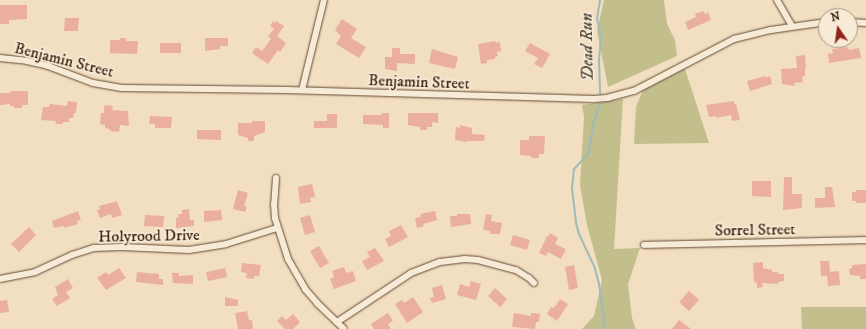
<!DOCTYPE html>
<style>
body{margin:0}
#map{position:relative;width:866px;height:329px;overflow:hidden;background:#f2dec0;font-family:"IM FELL DW Pica",serif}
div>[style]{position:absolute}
.green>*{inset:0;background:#c3bf8d}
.stream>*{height:2px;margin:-1px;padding:0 1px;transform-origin:1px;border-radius:1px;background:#9dbbbb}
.building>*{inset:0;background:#ebaf9f}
.roads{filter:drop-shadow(0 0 1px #644a32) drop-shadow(0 0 1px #644a32)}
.minor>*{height:6px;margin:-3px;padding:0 3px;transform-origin:3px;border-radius:3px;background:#f7ead6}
span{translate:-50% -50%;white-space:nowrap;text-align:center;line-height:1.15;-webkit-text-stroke:3.5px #f7ead6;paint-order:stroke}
.street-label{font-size:16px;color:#341803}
.water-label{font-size:17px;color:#595143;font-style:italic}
.north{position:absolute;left:818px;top:8px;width:40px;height:40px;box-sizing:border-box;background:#f7ead6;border:1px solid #a99682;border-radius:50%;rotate:347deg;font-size:11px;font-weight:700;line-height:16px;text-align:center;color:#341803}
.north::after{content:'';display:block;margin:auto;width:14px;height:18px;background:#8f2418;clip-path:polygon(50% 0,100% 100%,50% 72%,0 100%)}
</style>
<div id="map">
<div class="green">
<i style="clip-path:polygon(604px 0,664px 0,667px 24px,675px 40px,677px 56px,608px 87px,597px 31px)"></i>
<i style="clip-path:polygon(685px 69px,709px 143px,634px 144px,636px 107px,643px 90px)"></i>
<i style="clip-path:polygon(623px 99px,614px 249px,640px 248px,628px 284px,632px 318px,636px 329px,582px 329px,594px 316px,602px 280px,587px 225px,580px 185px,584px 117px,582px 105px)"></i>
<i style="clip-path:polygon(801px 307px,866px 307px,866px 329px,802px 329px)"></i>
</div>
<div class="stream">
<i style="left:600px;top:0;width:18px;rotate:99deg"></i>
<i style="left:597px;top:18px;width:19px;rotate:78deg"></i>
<i style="left:601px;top:37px;width:24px;rotate:95deg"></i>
<i style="left:599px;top:61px;width:33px;rotate:88deg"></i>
<i style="left:600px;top:103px;width:19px;rotate:108deg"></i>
<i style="left:594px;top:121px;width:34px;rotate:100deg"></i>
<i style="left:588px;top:154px;width:21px;rotate:133deg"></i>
<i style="left:574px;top:169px;width:20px;rotate:96deg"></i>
<i style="left:572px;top:189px;width:34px;rotate:83deg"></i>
<i style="left:576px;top:223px;width:11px;rotate:75deg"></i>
<i style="left:579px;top:234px;width:38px;rotate:65deg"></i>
<i style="left:595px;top:269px;width:16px;rotate:75deg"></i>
<i style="left:599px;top:284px;width:36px;rotate:82deg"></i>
<i style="left:604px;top:320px;width:9px;rotate:96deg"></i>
</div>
<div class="building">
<i style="clip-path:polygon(0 5px,27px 5px,27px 19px,9px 20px,9px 24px,0 24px)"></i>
<i style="clip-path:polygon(703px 11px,705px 14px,708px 12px,711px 20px,688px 30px,685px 22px,696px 17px,695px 14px)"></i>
<i style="clip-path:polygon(65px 18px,79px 18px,78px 31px,64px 31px)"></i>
<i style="clip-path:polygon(342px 19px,357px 29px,351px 38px,366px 47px,359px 58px,336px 44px,341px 36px,335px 30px)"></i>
<i style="clip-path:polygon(273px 21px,275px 23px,276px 21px,284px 26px,277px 36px,286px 43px,280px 52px,278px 50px,268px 64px,252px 53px,256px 47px,262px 51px,271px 39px,268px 36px,274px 29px,270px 26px)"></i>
<i style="clip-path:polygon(120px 38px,126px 38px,126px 41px,138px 41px,137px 54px,110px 53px,110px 40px,120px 40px)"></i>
<i style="clip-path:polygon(205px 38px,228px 38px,228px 46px,220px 46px,220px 49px,205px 51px)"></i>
<i style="clip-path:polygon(495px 41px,496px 43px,500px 42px,501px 51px,497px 52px,498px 56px,495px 57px,495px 59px,487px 60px,487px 63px,481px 64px,478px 44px)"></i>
<i style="clip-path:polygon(160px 43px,181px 43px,181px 53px,160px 53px)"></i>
<i style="clip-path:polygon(530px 43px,550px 54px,542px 68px,534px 64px,538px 58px,525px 51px)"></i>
<i style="clip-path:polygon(848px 47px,849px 50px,859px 48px,861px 58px,829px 63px,828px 54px,833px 53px,832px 49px)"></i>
<i style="clip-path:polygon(392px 48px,400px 48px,400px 54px,415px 54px,415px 64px,397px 63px,397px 71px,385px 69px,385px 57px,392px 57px)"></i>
<i style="clip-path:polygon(432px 49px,458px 57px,455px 69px,429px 63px)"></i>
<i style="clip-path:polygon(805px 55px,806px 69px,805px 69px,805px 76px,802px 77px,803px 82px,794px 83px,795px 86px,782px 84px,781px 69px,797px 68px,796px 56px)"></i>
<i style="clip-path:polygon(765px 76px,765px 78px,770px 76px,772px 84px,750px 91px,747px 81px)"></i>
<i style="clip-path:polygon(10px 91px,28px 91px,28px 105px,22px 105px,22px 108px,14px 108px,14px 106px,10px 106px,10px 104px,0 105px,0 93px,10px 93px)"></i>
<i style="clip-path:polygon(68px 101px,77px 102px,76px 113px,74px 113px,73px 118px,69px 118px,69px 122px,63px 122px,63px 124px,55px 124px,56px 121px,41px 120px,43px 107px,49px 107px,50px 104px,67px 106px)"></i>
<i style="clip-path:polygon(734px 101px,734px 104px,736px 104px,740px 120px,732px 121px,731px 115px,716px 118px,716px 116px,709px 117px,706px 105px)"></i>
<i style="clip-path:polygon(106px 105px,113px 106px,112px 110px,128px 111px,129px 126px,120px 125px,119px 132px,110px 131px,110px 129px,105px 128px,105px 125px,100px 124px,101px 113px,104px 113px,104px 106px)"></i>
<i style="clip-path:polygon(382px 113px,389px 113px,389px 128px,383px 128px,383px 125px,363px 124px,363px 115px,382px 115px)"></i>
<i style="clip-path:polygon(408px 113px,438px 113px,438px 123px,432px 122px,432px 127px,427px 127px,427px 130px,420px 130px,420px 127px,408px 125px)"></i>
<i style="clip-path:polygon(327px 114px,337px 114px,337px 128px,314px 128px,314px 121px,327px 121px)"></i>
<i style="clip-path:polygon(150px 116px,172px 117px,171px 128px,155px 128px,155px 124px,149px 124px)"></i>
<i style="clip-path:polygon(252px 121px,265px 121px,265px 132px,254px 136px,254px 141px,248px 141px,248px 138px,238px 135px,238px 123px,252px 123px)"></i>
<i style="clip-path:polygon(460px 125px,472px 128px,472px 134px,485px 135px,484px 141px,466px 141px,466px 142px,455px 140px,456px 127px,460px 128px)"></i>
<i style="clip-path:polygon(197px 130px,221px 130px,221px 140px,197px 139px)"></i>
<i style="clip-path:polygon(529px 136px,545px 136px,544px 154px,539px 154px,539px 158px,531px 158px,531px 156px,520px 155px,520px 140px,529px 140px)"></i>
<i style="clip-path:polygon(784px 177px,792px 177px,792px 194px,802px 194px,802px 208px,783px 210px)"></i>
<i style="clip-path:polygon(752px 181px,771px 181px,771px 197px,752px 196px)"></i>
<i style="clip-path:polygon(312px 184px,315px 197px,310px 198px,311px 202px,300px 204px,298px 187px)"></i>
<i style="clip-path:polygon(825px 187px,832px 187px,835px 207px,815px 208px,815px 198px,825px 198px)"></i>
<i style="clip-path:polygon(238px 190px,248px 193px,244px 206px,247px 207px,245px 212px,233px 209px)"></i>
<i style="clip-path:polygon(856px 190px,866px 190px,866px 203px,856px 203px,856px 201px,852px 201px,852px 192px,856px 192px)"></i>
<i style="clip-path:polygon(117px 201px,122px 215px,112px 218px,111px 214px,100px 218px,97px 210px,100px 209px,99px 206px)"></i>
<i style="clip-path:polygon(189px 209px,190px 220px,194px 220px,194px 226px,176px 228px,176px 218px,178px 218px,178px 214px,182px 214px,182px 210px)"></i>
<i style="clip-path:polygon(221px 210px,222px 220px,204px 222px,204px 211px)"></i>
<i style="clip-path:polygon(78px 211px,81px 220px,77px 221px,78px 224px,64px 228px,64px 226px,54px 228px,52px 221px)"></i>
<i style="clip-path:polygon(435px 211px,437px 220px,423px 224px,424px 226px,417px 228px,415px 218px,421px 217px,420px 214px)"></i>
<i style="clip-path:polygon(457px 214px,470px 214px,471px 224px,451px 227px,450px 216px,457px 216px)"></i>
<i style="clip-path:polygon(486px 214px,492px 215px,491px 221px,502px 223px,500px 234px,490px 234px,490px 231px,483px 230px)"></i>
<i style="clip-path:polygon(145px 215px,164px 216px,163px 227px,144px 226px)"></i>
<i style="clip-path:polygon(310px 215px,315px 232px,305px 235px,300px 218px)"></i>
<i style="clip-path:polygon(401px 225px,408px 237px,389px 247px,385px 239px,391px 236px,389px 231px)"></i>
<i style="clip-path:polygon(29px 227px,36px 235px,19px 252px,11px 244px)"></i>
<i style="clip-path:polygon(550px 233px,558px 238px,555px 244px,566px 249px,561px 259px,548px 252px,546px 256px,539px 253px,547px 236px,548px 237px)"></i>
<i style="clip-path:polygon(513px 235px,530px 240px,527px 250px,510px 245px)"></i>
<i style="clip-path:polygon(319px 246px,329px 263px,320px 268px,310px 251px)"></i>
<i style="clip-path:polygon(375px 248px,384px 261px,367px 270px,362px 261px,370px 257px,367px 252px)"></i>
<i style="clip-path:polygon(820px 261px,829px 261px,830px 272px,839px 271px,840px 285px,828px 286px,827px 276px,821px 276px)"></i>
<i style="clip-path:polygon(763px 262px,763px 268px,772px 270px,772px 272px,778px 272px,778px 274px,784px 274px,784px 281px,778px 282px,778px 284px,762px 283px,763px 287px,757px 288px,757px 283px,754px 282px,753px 263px)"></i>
<i style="clip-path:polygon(242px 263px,261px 265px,259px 276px,254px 276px,254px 279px,246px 278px,247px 273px,241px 272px)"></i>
<i style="clip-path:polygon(866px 264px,866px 279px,860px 279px,860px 276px,850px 275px,849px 269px,852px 268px,852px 265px)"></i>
<i style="clip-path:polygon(574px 265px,578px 288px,569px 290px,565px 267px)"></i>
<i style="clip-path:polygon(344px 267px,346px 273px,353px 271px,356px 281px,334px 289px,330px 279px,334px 277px,332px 271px)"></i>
<i style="clip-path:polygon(119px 268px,126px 278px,106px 290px,97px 278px,106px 272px,108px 275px)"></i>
<i style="clip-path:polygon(225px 268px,227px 277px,208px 281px,206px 272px)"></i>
<i style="clip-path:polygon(137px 272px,159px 274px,159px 279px,163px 279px,163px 285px,136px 282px)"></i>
<i style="clip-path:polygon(172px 273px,179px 273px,179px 276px,193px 275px,193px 284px,173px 283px)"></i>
<i style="clip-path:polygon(68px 279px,73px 288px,66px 292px,70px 298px,57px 306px,52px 299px,58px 295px,55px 287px)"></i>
<i style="clip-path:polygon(471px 281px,481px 284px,476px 300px,457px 295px,460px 284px,469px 287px)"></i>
<i style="clip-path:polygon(442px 285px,446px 299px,432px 303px,430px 298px,434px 297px,432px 288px)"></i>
<i style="clip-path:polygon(495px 288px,507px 299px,500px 307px,488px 296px)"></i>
<i style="clip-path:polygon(689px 291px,699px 300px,689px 311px,679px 302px)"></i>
<i style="clip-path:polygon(225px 297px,238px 300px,238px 306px,225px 306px)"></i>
<i style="clip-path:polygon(413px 297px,423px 312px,407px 323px,395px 304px,402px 300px,404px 303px)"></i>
<i style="clip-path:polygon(560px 299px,568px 304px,557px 321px,547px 314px,551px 307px,553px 308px,556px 305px)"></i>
<i style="clip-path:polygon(7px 300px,9px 312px,0 313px,0 301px)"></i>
<i style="clip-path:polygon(247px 311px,249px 320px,252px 320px,253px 329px,238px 329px,235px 313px)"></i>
<i style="clip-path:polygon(388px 313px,393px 321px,388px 324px,391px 329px,374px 329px,371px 324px)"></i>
<i style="clip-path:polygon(514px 313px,531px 316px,531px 313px,540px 314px,539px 322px,536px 322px,535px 329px,512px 327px)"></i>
<i style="clip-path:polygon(293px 314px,300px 322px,293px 329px,285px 329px,277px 321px,282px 316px,286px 320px)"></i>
<i style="clip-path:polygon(679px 320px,691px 329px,672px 329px)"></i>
</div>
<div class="roads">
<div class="minor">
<i style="left:777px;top:0;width:30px;rotate:60deg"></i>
<i style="left:850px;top:22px;width:16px;rotate:4deg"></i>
<i style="left:0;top:58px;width:27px;rotate:6deg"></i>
<i style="left:27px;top:61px;width:22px;rotate:13deg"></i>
<i style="left:48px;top:66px;width:48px;rotate:20.7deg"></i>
<i style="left:93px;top:83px;width:29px;rotate:10deg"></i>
<i style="left:122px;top:88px;width:165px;rotate:0.7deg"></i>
<i style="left:287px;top:90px;width:307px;rotate:1.7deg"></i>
<i style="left:594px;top:99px;width:13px;rotate:-4deg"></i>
<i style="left:607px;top:98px;width:28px;rotate:-15deg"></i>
<i style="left:634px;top:91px;width:113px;rotate:-27.5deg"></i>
<i style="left:734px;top:39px;width:38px;rotate:-14deg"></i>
<i style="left:771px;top:30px;width:56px;rotate:-8.3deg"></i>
<i style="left:302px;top:90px;width:93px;rotate:-76.3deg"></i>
<i style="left:276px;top:178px;width:26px;rotate:94deg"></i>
<i style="left:274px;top:204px;width:14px;rotate:86deg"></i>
<i style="left:275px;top:218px;width:43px;rotate:72.4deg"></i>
<i style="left:288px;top:259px;width:34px;rotate:60deg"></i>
<i style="left:305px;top:289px;width:18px;rotate:49deg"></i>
<i style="left:317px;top:303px;width:37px;rotate:44deg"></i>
<i style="left:644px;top:245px;width:222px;rotate:-1.3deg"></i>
<i style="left:0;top:279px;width:36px;rotate:-11deg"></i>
<i style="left:35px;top:272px;width:41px;rotate:-24.7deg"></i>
<i style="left:72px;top:255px;width:23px;rotate:-18deg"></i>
<i style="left:94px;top:248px;width:28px;rotate:-2deg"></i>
<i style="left:122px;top:247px;width:67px;rotate:2.6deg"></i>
<i style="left:189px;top:250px;width:37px;rotate:-9deg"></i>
<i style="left:226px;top:244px;width:53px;rotate:-17.4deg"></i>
<i style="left:337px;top:322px;width:89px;rotate:-33.5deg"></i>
<i style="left:411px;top:273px;width:31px;rotate:-21deg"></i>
<i style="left:440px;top:262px;width:25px;rotate:-7deg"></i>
<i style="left:465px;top:259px;width:13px;rotate:4deg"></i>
<i style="left:478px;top:260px;width:39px;rotate:15deg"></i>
<i style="left:516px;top:270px;width:15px;rotate:32deg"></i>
<i style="left:529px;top:278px;width:7px;rotate:45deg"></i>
</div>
</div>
<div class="street-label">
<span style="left:64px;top:60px;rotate:14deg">Benjamin Street</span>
<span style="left:419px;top:82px;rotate:2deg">Benjamin Street</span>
<span style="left:755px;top:230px;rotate:-1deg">Sorrel Street</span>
<span style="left:149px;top:236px;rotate:-1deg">Holyrood Drive</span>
</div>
<div class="water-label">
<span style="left:588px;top:47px;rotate:-91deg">Dead Run</span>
</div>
<div class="north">N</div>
</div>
